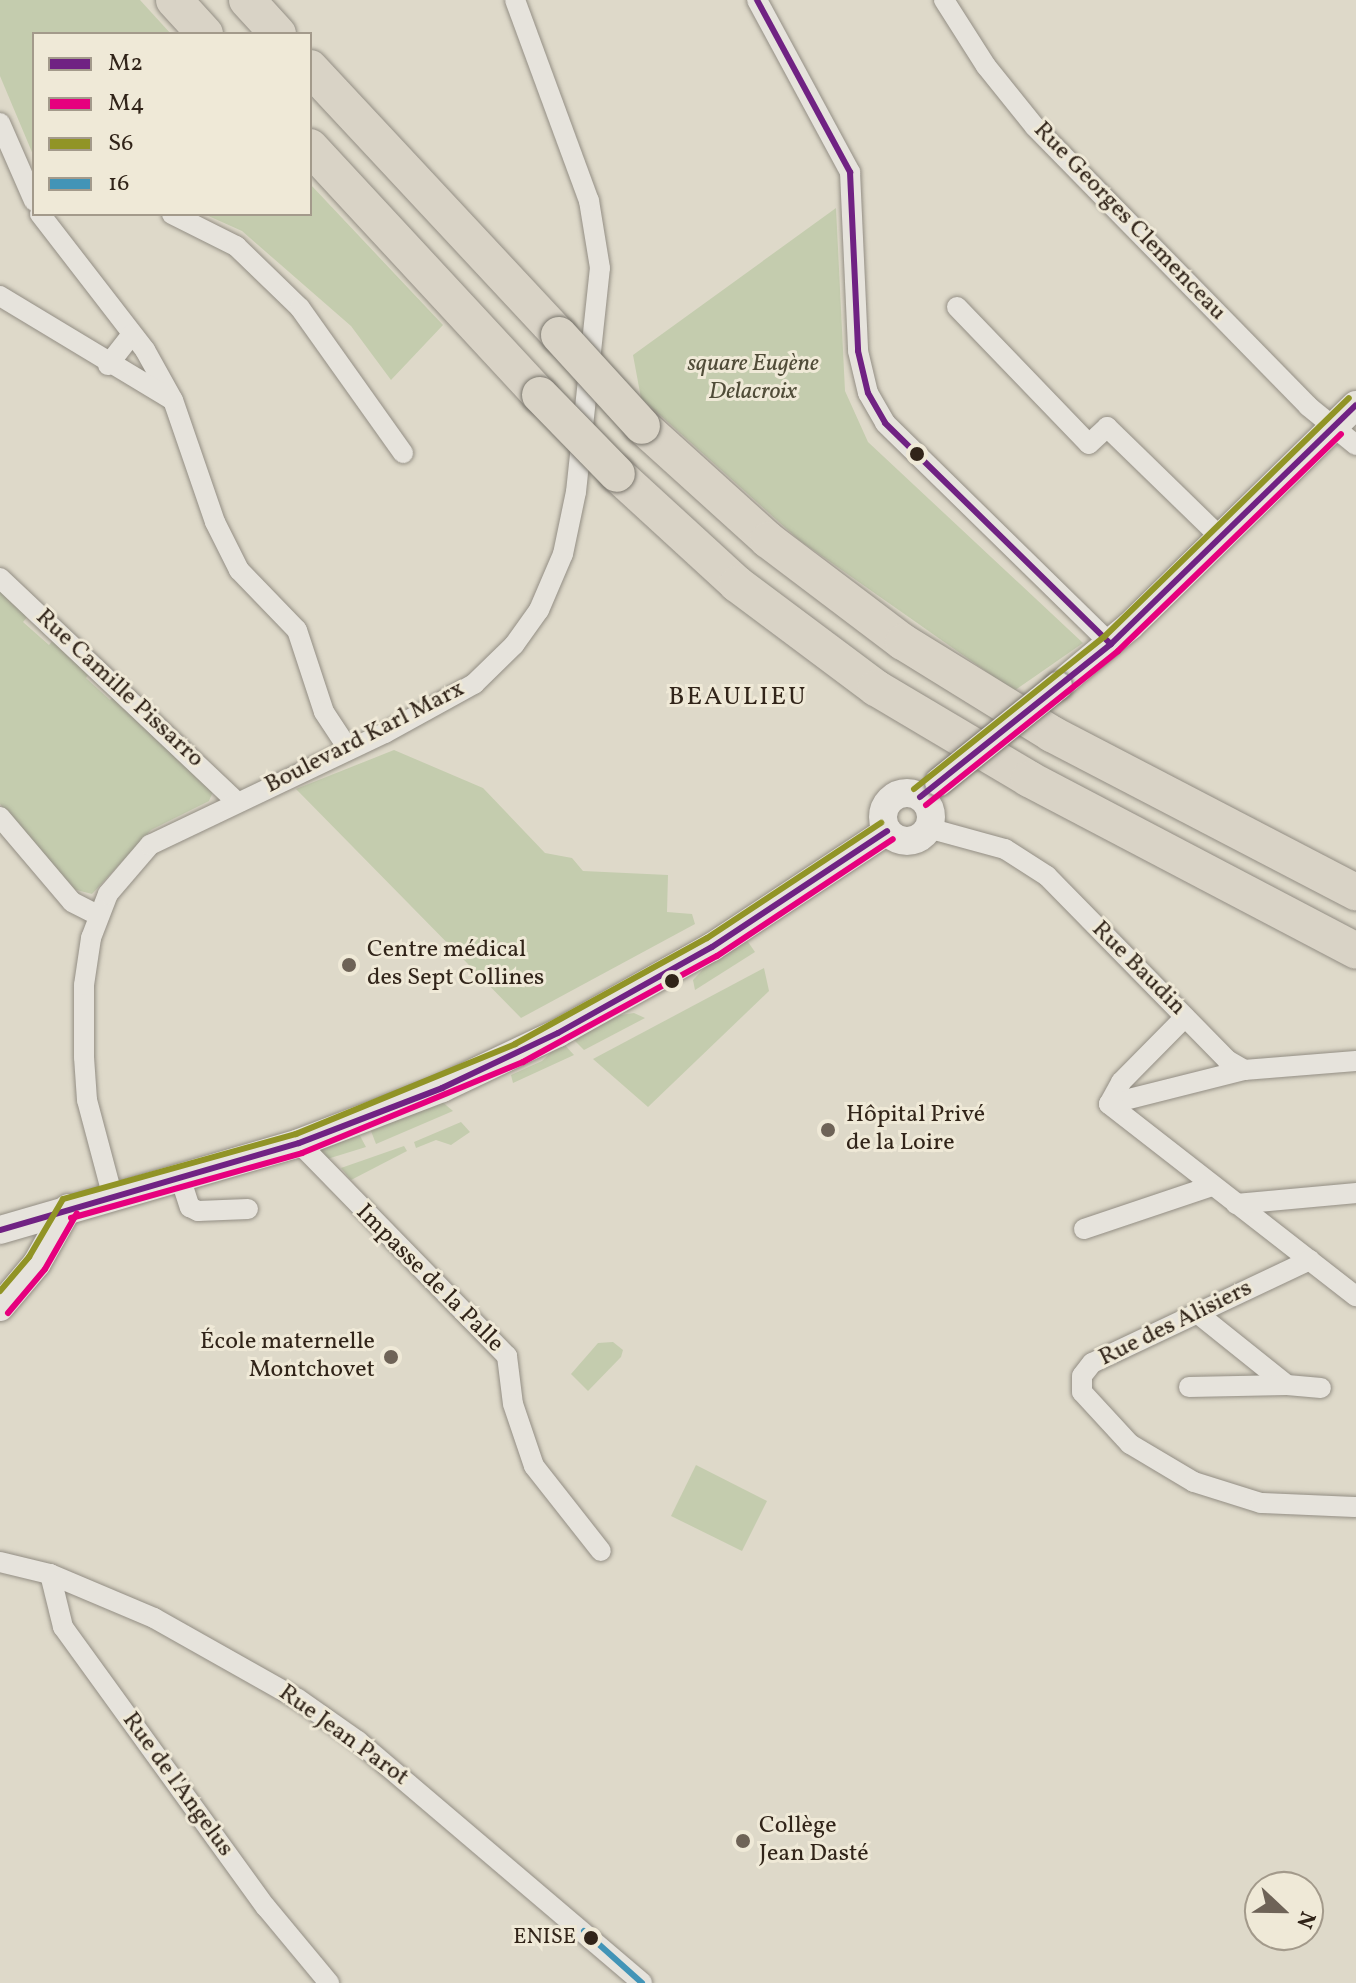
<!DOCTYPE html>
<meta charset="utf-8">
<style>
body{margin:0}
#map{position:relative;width:1356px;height:1983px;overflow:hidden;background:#ded9c9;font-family:Vollkorn,serif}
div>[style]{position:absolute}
.green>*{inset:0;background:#c4ccae}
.roads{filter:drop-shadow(0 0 2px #938e84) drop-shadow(0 0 2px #938e84)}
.street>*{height:20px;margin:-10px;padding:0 10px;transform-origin:10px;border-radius:10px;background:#e6e3dc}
.secondary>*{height:28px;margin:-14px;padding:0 14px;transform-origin:14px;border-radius:14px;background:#e6e3dc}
.secondary>.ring{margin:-14px;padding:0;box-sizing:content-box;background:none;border:28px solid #e6e3dc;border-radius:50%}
.highway>*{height:36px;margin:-18px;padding:0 18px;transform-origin:18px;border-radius:18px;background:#d9d3c6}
.bridges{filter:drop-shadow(0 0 2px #7a766d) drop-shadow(0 0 2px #7a766d)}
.secondary-bridge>*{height:28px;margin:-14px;padding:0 14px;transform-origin:14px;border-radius:14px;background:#e6e3dc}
.highway-bridge>*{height:36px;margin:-18px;padding:0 18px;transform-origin:18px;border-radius:18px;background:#d9d3c6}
.bus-1>*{height:6px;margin:-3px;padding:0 3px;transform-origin:3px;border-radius:3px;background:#702283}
.bus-2>*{height:6px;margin:-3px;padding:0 3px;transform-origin:3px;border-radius:3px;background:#e6007e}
.bus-3>*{height:6px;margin:-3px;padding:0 3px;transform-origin:3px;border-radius:3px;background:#919426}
.bus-4>*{height:6px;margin:-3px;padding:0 3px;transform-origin:3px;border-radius:3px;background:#4294b7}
.dots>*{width:22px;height:22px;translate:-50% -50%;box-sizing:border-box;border:4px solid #efe9d7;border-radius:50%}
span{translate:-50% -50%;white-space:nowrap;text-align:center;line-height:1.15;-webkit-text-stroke:6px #efe9d7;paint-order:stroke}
.bus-label{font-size:22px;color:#312419}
.right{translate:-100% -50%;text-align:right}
.street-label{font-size:24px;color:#312419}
.park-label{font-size:24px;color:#504c38;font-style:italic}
.poi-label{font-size:24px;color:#312419}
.left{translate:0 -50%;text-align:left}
.neighbourhood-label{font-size:26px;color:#312419;letter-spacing:2px}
.legend{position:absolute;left:32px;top:32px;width:280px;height:184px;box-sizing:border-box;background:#efe9d7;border:2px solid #a39a8b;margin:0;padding:10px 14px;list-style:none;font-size:24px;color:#312419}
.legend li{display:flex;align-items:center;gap:16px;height:40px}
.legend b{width:40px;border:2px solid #a39a8b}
.north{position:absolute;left:1244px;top:1871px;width:80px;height:80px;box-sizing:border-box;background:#efe9d7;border:2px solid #a39a8b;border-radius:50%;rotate:112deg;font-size:22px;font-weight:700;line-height:32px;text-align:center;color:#312419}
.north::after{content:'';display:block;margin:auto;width:28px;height:36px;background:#6e6357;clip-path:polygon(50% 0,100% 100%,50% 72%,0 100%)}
</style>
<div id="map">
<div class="green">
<i style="clip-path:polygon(0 0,140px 0,171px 34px,34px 34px,34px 157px,0 76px)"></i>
<i style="clip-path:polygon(310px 184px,443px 325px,391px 380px,351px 326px,242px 231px,204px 214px,310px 214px)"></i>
<i style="clip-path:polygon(836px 208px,845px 391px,868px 442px,1083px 643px,1014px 691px,799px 540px,641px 398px,633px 355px)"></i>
<i style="clip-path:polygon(0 587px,29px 615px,23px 622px,49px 645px,55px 638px,91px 671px,86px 678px,110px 700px,116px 694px,214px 789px,209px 801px,151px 830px,92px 894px,69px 888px,0 804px)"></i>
<i style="clip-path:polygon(394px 750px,483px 788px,545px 853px,572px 858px,583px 871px,668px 875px,667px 912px,692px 914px,695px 924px,521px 1018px,296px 789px)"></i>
<i style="clip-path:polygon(746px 939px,755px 952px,695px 990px,693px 980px,712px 960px)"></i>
<i style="clip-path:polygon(764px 968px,769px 991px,648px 1107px,593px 1059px)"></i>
<i style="clip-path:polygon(634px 1013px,645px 1018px,584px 1050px,571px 1037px,608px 1017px)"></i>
<i style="clip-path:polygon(562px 1042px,574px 1055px,513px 1083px,511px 1075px,542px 1061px)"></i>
<i style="clip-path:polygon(440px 1100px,453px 1111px,376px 1144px,371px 1131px)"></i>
<i style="clip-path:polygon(461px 1122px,470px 1132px,451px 1145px,436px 1140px,416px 1148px,414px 1142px)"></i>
<i style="clip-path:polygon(359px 1134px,366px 1147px,324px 1160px,318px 1148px)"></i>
<i style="clip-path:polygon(404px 1146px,407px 1151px,351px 1180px,341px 1168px)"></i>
<i style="clip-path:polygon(613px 1342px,623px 1350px,621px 1357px,588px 1391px,571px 1374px,598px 1343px)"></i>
<i style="clip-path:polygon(696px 1465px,767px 1501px,742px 1551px,671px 1516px)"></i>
</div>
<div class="roads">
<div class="street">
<i style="left:757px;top:0;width:196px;rotate:61.6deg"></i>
<i style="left:850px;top:172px;width:179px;rotate:87.4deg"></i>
<i style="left:858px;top:351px;width:43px;rotate:76.6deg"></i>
<i style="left:868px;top:393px;width:34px;rotate:60deg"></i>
<i style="left:885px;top:423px;width:316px;rotate:44.4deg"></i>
<i style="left:944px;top:0;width:78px;rotate:57.5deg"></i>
<i style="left:986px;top:66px;width:78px;rotate:51.2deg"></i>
<i style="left:1035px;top:127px;width:390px;rotate:45.6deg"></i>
<i style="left:1308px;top:406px;width:62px;rotate:39.1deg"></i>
<i style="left:0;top:123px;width:85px;rotate:66.4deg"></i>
<i style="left:40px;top:214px;width:172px;rotate:52.3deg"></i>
<i style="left:145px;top:350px;width:57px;rotate:60.8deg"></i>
<i style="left:173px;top:400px;width:129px;rotate:71deg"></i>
<i style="left:215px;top:522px;width:54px;rotate:63.4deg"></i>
<i style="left:239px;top:570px;width:83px;rotate:46deg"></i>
<i style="left:297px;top:630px;width:86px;rotate:71.8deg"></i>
<i style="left:324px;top:712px;width:45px;rotate:56.7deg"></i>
<i style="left:172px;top:214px;width:72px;rotate:26.6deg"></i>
<i style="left:236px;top:246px;width:89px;rotate:44.1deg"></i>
<i style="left:300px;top:308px;width:178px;rotate:54.6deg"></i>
<i style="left:0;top:296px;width:200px;rotate:31.1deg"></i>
<i style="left:957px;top:307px;width:190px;rotate:46.1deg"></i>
<i style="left:1089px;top:444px;width:25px;rotate:-43deg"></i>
<i style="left:1107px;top:427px;width:159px;rotate:44.2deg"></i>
<i style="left:108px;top:365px;width:39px;rotate:-52deg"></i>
<i style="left:0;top:578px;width:325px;rotate:43.4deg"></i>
<i style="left:0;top:817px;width:111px;rotate:49.7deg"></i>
<i style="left:72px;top:902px;width:29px;rotate:27deg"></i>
<i style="left:928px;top:828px;width:80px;rotate:15.3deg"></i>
<i style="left:1005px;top:849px;width:50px;rotate:32.7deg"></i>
<i style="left:1047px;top:876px;width:257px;rotate:45.6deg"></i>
<i style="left:1227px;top:1060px;width:20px;rotate:30deg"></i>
<i style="left:1244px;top:1070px;width:112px;rotate:-4.6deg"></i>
<i style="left:1109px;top:1104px;width:313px;rotate:37.9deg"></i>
<i style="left:1109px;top:1104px;width:139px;rotate:-14.1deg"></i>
<i style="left:1109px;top:1104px;width:25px;rotate:-61deg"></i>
<i style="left:1121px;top:1082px;width:91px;rotate:-45.4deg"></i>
<i style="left:299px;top:1143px;width:298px;rotate:45.7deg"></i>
<i style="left:507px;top:1356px;width:48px;rotate:82.9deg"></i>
<i style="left:513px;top:1404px;width:65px;rotate:71.3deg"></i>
<i style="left:534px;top:1466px;width:108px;rotate:51.8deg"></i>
<i style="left:179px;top:1174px;width:35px;rotate:72deg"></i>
<i style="left:190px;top:1207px;width:9px;rotate:27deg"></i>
<i style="left:198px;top:1211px;width:50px;rotate:-2.3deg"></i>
<i style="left:112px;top:1194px;width:97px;rotate:-104.9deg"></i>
<i style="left:87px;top:1100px;width:43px;rotate:-94deg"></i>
<i style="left:84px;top:1057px;width:72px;rotate:-90deg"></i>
<i style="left:84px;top:985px;width:48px;rotate:-81.5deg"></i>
<i style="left:91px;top:938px;width:47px;rotate:-68.9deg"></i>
<i style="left:108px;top:894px;width:65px;rotate:-49.4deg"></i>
<i style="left:150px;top:845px;width:260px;rotate:-25.5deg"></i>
<i style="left:385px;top:733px;width:102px;rotate:-28.8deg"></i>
<i style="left:474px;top:684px;width:56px;rotate:-44.3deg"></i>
<i style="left:514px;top:645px;width:43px;rotate:-54.5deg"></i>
<i style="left:539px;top:610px;width:61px;rotate:-66.8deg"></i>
<i style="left:563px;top:554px;width:63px;rotate:-78.2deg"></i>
<i style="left:576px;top:492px;width:225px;rotate:-83.9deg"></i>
<i style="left:600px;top:268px;width:68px;rotate:-99.3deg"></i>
<i style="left:589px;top:201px;width:214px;rotate:-110.2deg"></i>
<i style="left:1236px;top:1204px;width:121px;rotate:-5.2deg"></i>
<i style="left:1084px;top:1229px;width:135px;rotate:-18.6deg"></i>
<i style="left:1310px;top:1260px;width:241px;rotate:154.7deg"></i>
<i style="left:1092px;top:1363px;width:16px;rotate:128deg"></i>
<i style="left:1082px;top:1376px;width:16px;rotate:90deg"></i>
<i style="left:1082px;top:1392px;width:71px;rotate:47.3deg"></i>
<i style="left:1130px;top:1444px;width:74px;rotate:30.7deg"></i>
<i style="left:1194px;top:1482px;width:70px;rotate:17.4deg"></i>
<i style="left:1261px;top:1503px;width:95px;rotate:2.4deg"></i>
<i style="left:1197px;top:1313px;width:115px;rotate:38.7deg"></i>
<i style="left:1287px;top:1385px;width:34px;rotate:5deg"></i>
<i style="left:1189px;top:1387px;width:98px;rotate:-1.2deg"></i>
<i style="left:0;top:1562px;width:51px;rotate:13.5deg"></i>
<i style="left:50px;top:1574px;width:113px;rotate:22.9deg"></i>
<i style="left:154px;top:1618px;width:165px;rotate:29.4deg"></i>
<i style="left:298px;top:1699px;width:73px;rotate:35deg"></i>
<i style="left:358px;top:1741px;width:373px;rotate:40.4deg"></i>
<i style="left:50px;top:1574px;width:55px;rotate:76.2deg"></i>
<i style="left:63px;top:1627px;width:346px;rotate:54.1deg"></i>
<i style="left:266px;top:1907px;width:99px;rotate:50.3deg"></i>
</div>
<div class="secondary">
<i style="left:1058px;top:686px;width:94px;rotate:-39.8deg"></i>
<i style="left:1130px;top:626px;width:316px;rotate:-44.4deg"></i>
<i class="ring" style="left:883px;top:793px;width:20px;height:20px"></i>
<i style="left:0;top:1230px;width:311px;rotate:-16.2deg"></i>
<i style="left:299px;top:1143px;width:153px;rotate:-21deg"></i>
<i style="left:442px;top:1088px;width:128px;rotate:-25.4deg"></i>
<i style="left:558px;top:1033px;width:176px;rotate:-29.2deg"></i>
<i style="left:712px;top:947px;width:210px;rotate:-33.5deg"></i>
<i style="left:0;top:1307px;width:57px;rotate:-49.9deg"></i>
<i style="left:37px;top:1263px;width:63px;rotate:-60.6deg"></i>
</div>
<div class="highway">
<i style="left:174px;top:0;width:46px;rotate:47.6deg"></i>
<i style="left:247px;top:0;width:46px;rotate:47.6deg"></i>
<i style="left:310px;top:68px;width:365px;rotate:47deg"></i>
<i style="left:310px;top:147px;width:338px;rotate:47.2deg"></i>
<i style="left:642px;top:426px;width:170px;rotate:42.1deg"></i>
<i style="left:768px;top:540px;width:169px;rotate:37.1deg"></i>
<i style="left:903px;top:642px;width:175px;rotate:31.7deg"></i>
<i style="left:1052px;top:734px;width:343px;rotate:27.5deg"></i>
<i style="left:617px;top:474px;width:163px;rotate:42.5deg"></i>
<i style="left:737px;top:584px;width:174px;rotate:36.8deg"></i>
<i style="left:876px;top:688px;width:178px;rotate:30.7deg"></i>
<i style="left:1029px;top:779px;width:369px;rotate:27.7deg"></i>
</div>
</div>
<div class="bridges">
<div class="secondary-bridge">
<i style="left:939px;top:782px;width:153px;rotate:-38.9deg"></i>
</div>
<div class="highway-bridge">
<i style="left:559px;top:335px;width:123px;rotate:47.6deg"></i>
<i style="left:540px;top:395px;width:110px;rotate:45.7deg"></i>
</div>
</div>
<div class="bus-1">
<i style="left:757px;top:0;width:196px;rotate:61.6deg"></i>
<i style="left:850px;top:172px;width:179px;rotate:87.4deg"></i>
<i style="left:858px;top:351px;width:43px;rotate:76.6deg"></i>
<i style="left:868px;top:393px;width:34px;rotate:60deg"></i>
<i style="left:885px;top:423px;width:316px;rotate:44.4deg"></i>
<i style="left:920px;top:797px;width:245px;rotate:-38.7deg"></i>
<i style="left:1111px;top:644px;width:342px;rotate:-44.3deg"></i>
<i style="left:0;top:1230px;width:311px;rotate:-16.2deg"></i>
<i style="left:299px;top:1143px;width:153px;rotate:-21deg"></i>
<i style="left:442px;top:1088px;width:128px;rotate:-25.4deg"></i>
<i style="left:558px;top:1033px;width:176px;rotate:-29.2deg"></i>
<i style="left:712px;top:947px;width:210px;rotate:-33.5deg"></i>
</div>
<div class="bus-2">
<i style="left:926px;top:805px;width:246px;rotate:-38.7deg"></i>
<i style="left:1118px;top:651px;width:311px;rotate:-44.2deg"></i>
<i style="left:71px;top:1218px;width:240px;rotate:-15.7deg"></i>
<i style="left:302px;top:1153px;width:239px;rotate:-22.4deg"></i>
<i style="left:523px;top:1062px;width:221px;rotate:-28.7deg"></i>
<i style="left:717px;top:956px;width:211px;rotate:-33.6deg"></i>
<i style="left:8px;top:1313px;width:57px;rotate:-49.9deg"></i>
<i style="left:45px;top:1269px;width:64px;rotate:-60.3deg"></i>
</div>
<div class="bus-3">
<i style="left:914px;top:789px;width:243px;rotate:-38.7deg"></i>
<i style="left:1104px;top:637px;width:342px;rotate:-44.3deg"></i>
<i style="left:0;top:1291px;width:45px;rotate:-49.5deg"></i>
<i style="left:29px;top:1257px;width:67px;rotate:-59.6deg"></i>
<i style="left:63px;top:1199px;width:242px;rotate:-15.6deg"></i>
<i style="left:296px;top:1134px;width:237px;rotate:-22.3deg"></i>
<i style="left:515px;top:1044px;width:219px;rotate:-28.9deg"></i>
<i style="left:707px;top:938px;width:209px;rotate:-33.5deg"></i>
</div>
<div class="bus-4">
<i style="left:584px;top:1931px;width:78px;rotate:41.9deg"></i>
</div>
<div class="dots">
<i style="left:917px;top:454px;background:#312419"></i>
<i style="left:349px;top:965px;background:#6e6357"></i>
<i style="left:672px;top:981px;background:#312419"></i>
<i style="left:828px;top:1130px;background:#6e6357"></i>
<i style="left:391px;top:1357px;background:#6e6357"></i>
<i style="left:743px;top:1841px;background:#6e6357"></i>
<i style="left:591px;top:1938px;background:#312419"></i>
</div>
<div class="bus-label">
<span class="right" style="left:576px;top:1938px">ENISE</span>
</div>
<div class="street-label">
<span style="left:1129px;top:222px;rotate:46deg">Rue Georges Clemenceau</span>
<span style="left:119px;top:689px;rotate:43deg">Rue Camille Pissarro</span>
<span style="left:365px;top:738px;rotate:-27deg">Boulevard Karl Marx</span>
<span style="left:1138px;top:969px;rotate:45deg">Rue Baudin</span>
<span style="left:429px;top:1279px;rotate:45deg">Impasse de la Palle</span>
<span style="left:1176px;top:1324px;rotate:-26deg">Rue des Alisiers</span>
<span style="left:343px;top:1736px;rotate:36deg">Rue Jean Parot</span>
<span style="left:177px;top:1785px;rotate:54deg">Rue de l'Angelus</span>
</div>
<div class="park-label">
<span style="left:753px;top:379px">square Eugène<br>Delacroix</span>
</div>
<div class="poi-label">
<span class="left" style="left:367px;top:965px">Centre médical<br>des Sept Collines</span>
<span class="left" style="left:846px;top:1130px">Hôpital Privé<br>de la Loire</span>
<span class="right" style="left:375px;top:1357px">École maternelle<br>Montchovet</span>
<span class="left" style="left:759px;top:1841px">Collège<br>Jean Dasté</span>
</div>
<div class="neighbourhood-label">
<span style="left:738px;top:698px">BEAULIEU</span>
</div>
<ul class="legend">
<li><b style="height:10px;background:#702283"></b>M2</li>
<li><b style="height:10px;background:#e6007e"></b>M4</li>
<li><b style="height:10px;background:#919426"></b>S6</li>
<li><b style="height:10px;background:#4294b7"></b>16</li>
</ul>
<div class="north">N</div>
</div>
